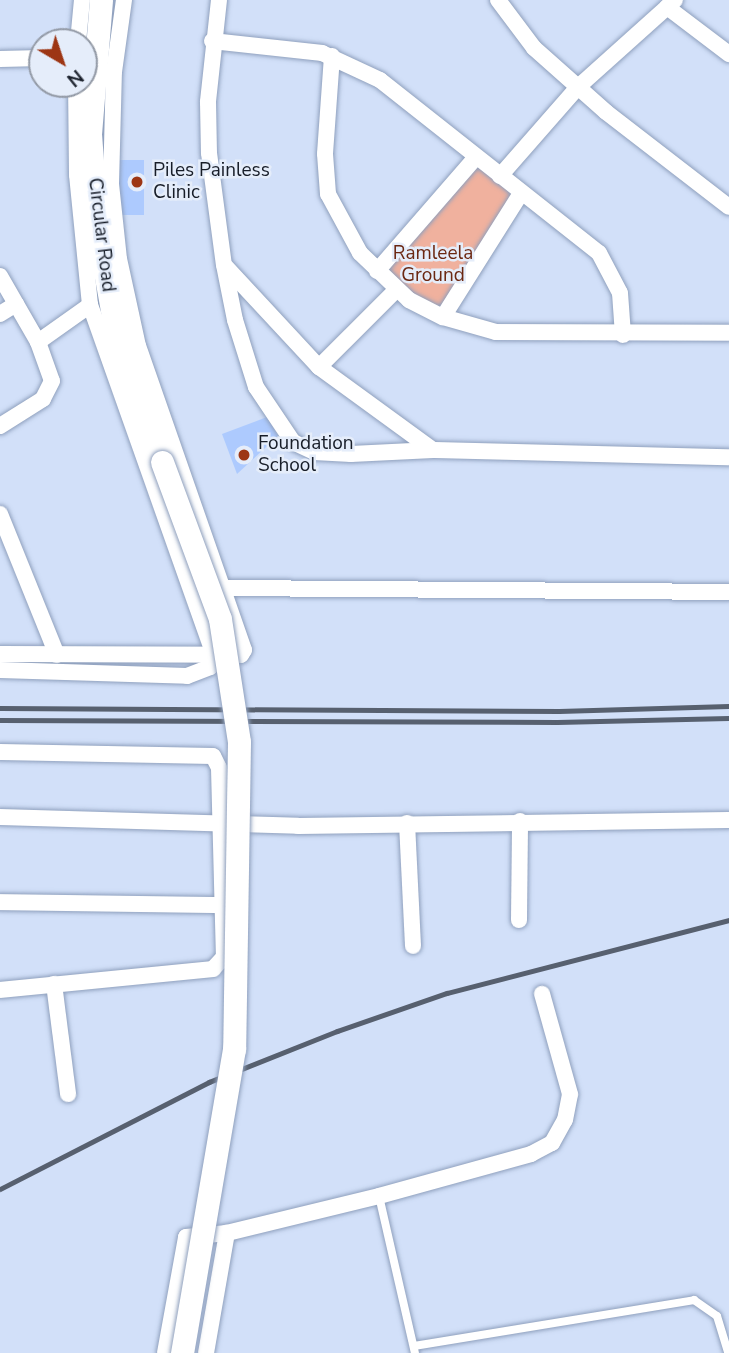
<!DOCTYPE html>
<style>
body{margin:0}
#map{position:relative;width:729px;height:1353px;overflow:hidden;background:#d2e0f9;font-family:"Nunito Sans",sans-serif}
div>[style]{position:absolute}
.green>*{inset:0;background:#f0b19e}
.building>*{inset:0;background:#adcafe}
.roads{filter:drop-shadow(0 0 2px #8fa0bd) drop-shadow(0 0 2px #8fa0bd)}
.service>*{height:8px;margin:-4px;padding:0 4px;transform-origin:4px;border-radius:4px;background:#fff}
.minor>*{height:16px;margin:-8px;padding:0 8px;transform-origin:8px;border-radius:8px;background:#fff}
.secondary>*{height:23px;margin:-11.5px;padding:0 11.5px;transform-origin:11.5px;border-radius:11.5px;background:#fff}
.rail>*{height:5px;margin:-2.5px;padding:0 2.5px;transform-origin:2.5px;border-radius:2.5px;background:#57606f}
.bridges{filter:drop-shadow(0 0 2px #8fa0bd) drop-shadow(0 0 2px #8fa0bd)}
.secondary-bridge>*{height:23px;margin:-11.5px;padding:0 11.5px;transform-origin:11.5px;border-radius:11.5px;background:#fff}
.dots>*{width:19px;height:19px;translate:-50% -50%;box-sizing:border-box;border:4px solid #e5edfa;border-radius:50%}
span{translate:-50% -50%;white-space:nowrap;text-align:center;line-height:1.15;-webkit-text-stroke:5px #e5edfa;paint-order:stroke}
.poi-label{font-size:19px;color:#171d28}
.left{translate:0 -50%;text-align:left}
.street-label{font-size:19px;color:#171d28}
.park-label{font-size:19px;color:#6b2711}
.north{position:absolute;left:28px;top:28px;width:70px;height:70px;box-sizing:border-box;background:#e5edfa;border:2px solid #939aa6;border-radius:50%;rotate:141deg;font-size:19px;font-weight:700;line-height:28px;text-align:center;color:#171d28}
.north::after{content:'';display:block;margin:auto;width:24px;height:32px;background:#9d3614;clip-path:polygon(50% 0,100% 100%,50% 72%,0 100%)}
</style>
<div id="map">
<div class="green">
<i style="clip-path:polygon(477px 162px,516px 194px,442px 315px,384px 271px)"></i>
</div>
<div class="building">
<i style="clip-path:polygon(115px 160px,144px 160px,144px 215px,115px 215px)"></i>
<i style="clip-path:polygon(267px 417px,278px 436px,237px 474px,222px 434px)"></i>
</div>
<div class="roads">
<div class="service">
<i style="left:379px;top:1196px;width:161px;rotate:77.1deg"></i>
<i style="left:414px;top:1346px;width:284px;rotate:-9.3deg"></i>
<i style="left:694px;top:1300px;width:28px;rotate:35deg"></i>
<i style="left:717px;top:1316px;width:39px;rotate:73deg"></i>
</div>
<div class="minor">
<i style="left:219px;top:0;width:103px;rotate:96.2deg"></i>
<i style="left:208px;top:102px;width:51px;rotate:88.9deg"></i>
<i style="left:209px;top:153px;width:113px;rotate:82.4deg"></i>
<i style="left:224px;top:265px;width:56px;rotate:78.7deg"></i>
<i style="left:235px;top:320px;width:70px;rotate:72.6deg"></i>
<i style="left:256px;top:387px;width:66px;rotate:56.1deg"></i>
<i style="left:293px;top:442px;width:23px;rotate:25deg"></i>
<i style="left:314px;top:452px;width:37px;rotate:3deg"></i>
<i style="left:351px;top:454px;width:82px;rotate:-2.8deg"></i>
<i style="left:433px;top:450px;width:296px;rotate:1.4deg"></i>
<i style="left:498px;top:0;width:60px;rotate:53.1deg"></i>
<i style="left:534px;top:48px;width:96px;rotate:41.6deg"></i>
<i style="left:606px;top:112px;width:155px;rotate:37.7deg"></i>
<i style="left:667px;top:7px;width:78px;rotate:37.2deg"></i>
<i style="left:212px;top:41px;width:111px;rotate:6.2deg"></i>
<i style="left:322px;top:53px;width:64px;rotate:25deg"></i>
<i style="left:380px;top:80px;width:279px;rotate:38.3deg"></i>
<i style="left:599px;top:253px;width:45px;rotate:62.3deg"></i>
<i style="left:620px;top:293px;width:42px;rotate:85.9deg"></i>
<i style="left:78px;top:42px;width:42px;rotate:-84.6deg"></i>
<i style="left:332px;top:56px;width:98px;rotate:94.1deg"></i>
<i style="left:325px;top:154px;width:40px;rotate:85.7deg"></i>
<i style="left:328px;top:194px;width:67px;rotate:61.5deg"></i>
<i style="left:360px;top:253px;width:68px;rotate:43.8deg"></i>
<i style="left:409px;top:300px;width:38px;rotate:27deg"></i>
<i style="left:443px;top:317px;width:55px;rotate:15.8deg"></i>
<i style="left:496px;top:332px;width:233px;rotate:0.2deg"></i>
<i style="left:0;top:59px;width:42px;rotate:-1.4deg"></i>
<i style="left:500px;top:176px;width:118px;rotate:-48.8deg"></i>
<i style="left:578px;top:87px;width:130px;rotate:-41.9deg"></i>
<i style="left:226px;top:267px;width:137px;rotate:47.1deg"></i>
<i style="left:319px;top:367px;width:141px;rotate:36.1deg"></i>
<i style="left:377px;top:271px;width:151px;rotate:-49deg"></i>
<i style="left:0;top:276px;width:76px;rotate:60.1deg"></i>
<i style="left:38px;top:342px;width:41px;rotate:70.3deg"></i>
<i style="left:52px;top:381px;width:20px;rotate:117deg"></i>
<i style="left:43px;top:399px;width:51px;rotate:147.9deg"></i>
<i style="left:0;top:314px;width:19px;rotate:-32deg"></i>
<i style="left:443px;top:317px;width:146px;rotate:-57.8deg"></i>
<i style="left:38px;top:342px;width:64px;rotate:-35.4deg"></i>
<i style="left:319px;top:367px;width:110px;rotate:-45deg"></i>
<i style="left:0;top:514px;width:152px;rotate:68deg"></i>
<i style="left:225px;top:588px;width:504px;rotate:0.45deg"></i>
<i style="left:0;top:654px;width:241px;rotate:0.2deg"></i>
<i style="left:241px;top:655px;width:6px;rotate:-59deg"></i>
<i style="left:244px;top:650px;width:322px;rotate:-109.2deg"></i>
<i style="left:138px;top:346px;width:89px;rotate:-102.3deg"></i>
<i style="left:119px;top:259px;width:75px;rotate:-96.1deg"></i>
<i style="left:111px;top:184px;width:112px;rotate:-88.5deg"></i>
<i style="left:114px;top:72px;width:73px;rotate:-82.1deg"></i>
<i style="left:0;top:670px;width:187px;rotate:1.8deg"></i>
<i style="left:187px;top:676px;width:25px;rotate:-21deg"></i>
<i style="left:210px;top:667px;width:13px;rotate:-72deg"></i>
<i style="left:214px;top:655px;width:371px;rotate:-109.5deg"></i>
<i style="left:90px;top:305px;width:131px;rotate:-95.7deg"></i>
<i style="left:77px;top:175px;width:91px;rotate:-90.6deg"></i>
<i style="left:0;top:752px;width:213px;rotate:1.1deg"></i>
<i style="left:213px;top:756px;width:13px;rotate:63deg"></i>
<i style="left:219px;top:768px;width:189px;rotate:88.5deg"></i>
<i style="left:224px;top:957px;width:16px;rotate:133deg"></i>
<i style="left:213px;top:969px;width:214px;rotate:174.4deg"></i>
<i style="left:0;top:817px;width:298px;rotate:1.7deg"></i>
<i style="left:298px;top:826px;width:431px;rotate:-0.8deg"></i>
<i style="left:407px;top:823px;width:123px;rotate:87.2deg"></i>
<i style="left:0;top:902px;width:223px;rotate:0.8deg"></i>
<i style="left:519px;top:920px;width:99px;rotate:-89.4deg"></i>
<i style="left:54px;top:984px;width:111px;rotate:82.7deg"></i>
<i style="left:165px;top:1353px;width:118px;rotate:-79.7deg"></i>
<i style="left:186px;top:1237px;width:41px;rotate:-5.6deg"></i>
<i style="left:227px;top:1233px;width:156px;rotate:-13.7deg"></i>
<i style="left:379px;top:1196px;width:158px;rotate:-15.4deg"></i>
<i style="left:531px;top:1154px;width:24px;rotate:-28deg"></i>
<i style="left:552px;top:1143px;width:26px;rotate:-61deg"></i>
<i style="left:565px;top:1120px;width:26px;rotate:-79deg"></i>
<i style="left:570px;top:1094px;width:104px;rotate:-105.6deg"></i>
<i style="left:206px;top:1353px;width:122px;rotate:-80.1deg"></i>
</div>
<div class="secondary">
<i style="left:101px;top:0;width:134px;rotate:94.7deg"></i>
<i style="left:90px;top:134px;width:93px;rotate:85.7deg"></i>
<i style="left:97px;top:227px;width:102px;rotate:79.8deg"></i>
<i style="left:115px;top:327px;width:143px;rotate:70.8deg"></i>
</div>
</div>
<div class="rail">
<i style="left:0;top:708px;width:559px;rotate:0.31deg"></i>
<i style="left:559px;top:711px;width:170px;rotate:-1.7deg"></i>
<i style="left:0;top:720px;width:557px;rotate:0.21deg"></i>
<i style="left:557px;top:722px;width:172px;rotate:-1.3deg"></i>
<i style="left:0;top:1189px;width:235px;rotate:-27.1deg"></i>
<i style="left:209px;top:1082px;width:138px;rotate:-21.7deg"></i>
<i style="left:337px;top:1031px;width:116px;rotate:-19.1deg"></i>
<i style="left:447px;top:993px;width:291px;rotate:-14.5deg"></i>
</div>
<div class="bridges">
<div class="secondary-bridge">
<i style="left:162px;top:462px;width:167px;rotate:69.7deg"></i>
<i style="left:220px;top:619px;width:124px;rotate:81.2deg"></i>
<i style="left:239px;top:742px;width:307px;rotate:90.9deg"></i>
<i style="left:234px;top:1049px;width:308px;rotate:99.7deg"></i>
</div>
</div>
<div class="dots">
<i style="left:137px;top:182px;background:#9d3614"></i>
<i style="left:244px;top:455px;background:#9d3614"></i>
</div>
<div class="poi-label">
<span class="left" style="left:153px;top:182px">Piles Painless<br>Clinic</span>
<span class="left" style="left:258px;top:455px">Foundation<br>School</span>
</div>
<div class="street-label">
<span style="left:101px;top:235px;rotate:83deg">Circular Road</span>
</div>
<div class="park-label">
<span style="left:433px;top:265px">Ramleela<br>Ground</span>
</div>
<div class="north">N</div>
</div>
